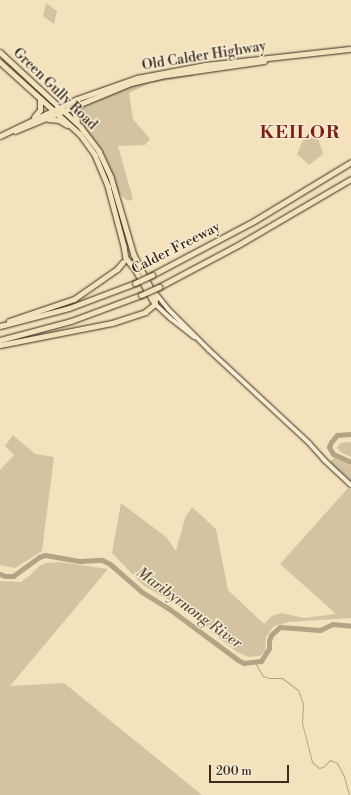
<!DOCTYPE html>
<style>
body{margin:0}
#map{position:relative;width:351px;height:795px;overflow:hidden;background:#f3e2bb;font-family:"Libre Bodoni",serif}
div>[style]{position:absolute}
.green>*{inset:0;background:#d3c3a0}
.stream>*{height:1px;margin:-0.5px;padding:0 0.5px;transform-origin:0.5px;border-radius:0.5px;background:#b3a486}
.river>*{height:5px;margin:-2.5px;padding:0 2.5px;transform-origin:2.5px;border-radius:2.5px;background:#b3a486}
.roads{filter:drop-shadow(0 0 1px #372c1f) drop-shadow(0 0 1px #372c1f)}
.secondary>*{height:4px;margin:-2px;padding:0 2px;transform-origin:2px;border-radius:2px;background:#f7ecd3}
.primary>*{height:4.5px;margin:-2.25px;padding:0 2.25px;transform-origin:2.25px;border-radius:2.25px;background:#f3e2bb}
.highway>*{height:5px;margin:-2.5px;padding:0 2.5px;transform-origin:2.5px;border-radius:2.5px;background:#f3e2bb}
.bridges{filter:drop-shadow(0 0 1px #372c1f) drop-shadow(0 0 1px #372c1f)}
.highway-bridge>*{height:5px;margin:-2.5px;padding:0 2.5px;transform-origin:2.5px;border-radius:2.5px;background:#f3e2bb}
span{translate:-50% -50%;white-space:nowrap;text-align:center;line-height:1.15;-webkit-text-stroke:3px #f7ecd3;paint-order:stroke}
.street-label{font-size:14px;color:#372c1f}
.water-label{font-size:15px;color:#5c503e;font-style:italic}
.district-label{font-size:18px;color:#7a1f14;font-weight:700;letter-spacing:1px}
.scale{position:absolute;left:209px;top:765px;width:80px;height:18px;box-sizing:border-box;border:2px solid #372c1f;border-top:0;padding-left:5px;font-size:12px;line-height:14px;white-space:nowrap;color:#372c1f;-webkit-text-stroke:3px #f7ecd3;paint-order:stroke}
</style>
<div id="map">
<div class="green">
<i style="clip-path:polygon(46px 3px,57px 11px,54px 24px,43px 16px)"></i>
<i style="clip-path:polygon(190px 72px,194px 73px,194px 76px,150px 83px,129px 93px,133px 119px,150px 139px,145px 145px,118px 146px,133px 199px,128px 201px,119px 194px,105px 156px,79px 121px,77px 111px,80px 108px,124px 88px)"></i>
<i style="clip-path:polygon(304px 138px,318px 138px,323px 154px,309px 165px,297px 154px)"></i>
<i style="clip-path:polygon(13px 435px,35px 454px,54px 457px,42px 551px,15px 568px,0 565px,0 470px,14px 455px,5px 446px)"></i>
<i style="clip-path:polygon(351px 442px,351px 457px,342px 453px,337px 448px,340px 443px)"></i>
<i style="clip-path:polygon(335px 457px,351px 466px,351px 481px,330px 462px)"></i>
<i style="clip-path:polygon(348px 488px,351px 490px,351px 618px,289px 622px,274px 626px,266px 637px,265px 651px,260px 656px,249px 657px,237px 652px,179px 606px,143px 585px,112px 553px,121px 503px,166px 537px,176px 551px,185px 518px,192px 507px,216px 529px,228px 590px,264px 624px,272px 616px,281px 613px,304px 618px,336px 614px,280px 564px)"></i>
<i style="clip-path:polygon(60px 562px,108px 569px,10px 686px,64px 683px,202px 795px,0 795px,0 581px,21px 582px,29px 576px,39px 566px,46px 563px)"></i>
</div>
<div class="stream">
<i style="left:255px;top:663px;width:15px;rotate:58deg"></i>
<i style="left:263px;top:676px;width:6px;rotate:18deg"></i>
<i style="left:269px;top:678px;width:13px"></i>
<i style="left:282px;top:678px;width:20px;rotate:37deg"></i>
<i style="left:298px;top:690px;width:15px;rotate:70deg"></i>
<i style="left:303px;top:704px;width:19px;rotate:93deg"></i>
<i style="left:302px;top:723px;width:40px;rotate:75.6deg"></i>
<i style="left:312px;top:762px;width:9px;rotate:41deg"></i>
<i style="left:319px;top:768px;width:4px;rotate:-14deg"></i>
<i style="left:323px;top:767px;width:10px;rotate:-45deg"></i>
<i style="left:330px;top:760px;width:8px;rotate:23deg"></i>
<i style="left:337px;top:763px;width:15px;rotate:62deg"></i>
<i style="left:344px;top:776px;width:20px;rotate:75deg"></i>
</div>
<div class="river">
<i style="left:351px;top:434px;width:14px;rotate:176deg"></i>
<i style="left:337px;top:435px;width:9px;rotate:131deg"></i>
<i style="left:331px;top:442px;width:5px;rotate:112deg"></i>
<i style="left:329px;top:447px;width:8px;rotate:60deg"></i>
<i style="left:333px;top:454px;width:20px;rotate:24deg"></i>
<i style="left:0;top:574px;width:5px;rotate:22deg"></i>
<i style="left:5px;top:576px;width:8px"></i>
<i style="left:13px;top:576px;width:32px;rotate:-36deg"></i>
<i style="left:39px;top:557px;width:6px;rotate:-18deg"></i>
<i style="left:45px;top:555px;width:36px;rotate:10deg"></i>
<i style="left:80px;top:561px;width:22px;rotate:-3deg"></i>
<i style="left:102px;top:560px;width:9px;rotate:27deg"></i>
<i style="left:110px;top:564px;width:43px;rotate:41.2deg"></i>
<i style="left:142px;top:592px;width:31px;rotate:32deg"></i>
<i style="left:168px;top:608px;width:87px;rotate:36.6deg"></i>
<i style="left:238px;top:660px;width:7px;rotate:27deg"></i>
<i style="left:244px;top:663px;width:17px;rotate:-7deg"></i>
<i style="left:261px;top:661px;width:15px;rotate:-58deg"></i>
<i style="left:269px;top:648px;width:7px;rotate:-90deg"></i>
<i style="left:269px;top:641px;width:6px;rotate:-72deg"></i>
<i style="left:271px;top:635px;width:12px;rotate:-42deg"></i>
<i style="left:280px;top:627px;width:40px;rotate:4.3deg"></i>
<i style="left:320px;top:630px;width:14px;rotate:-25deg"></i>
<i style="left:333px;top:624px;width:18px;rotate:6deg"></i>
</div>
<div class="roads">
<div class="secondary">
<i style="left:156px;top:294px;width:19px;rotate:51deg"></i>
<i style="left:168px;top:309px;width:58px;rotate:45deg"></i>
<i style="left:209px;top:350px;width:137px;rotate:42.9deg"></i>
<i style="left:309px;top:443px;width:24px;rotate:48deg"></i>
<i style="left:155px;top:304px;width:21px;rotate:43deg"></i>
<i style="left:170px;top:318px;width:31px;rotate:38deg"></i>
<i style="left:323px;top:459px;width:38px;rotate:43deg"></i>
</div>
<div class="primary">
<i style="left:0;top:52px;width:110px;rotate:42.8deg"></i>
<i style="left:81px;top:127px;width:30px;rotate:53deg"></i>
<i style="left:99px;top:151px;width:29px;rotate:65deg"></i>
<i style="left:111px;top:177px;width:81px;rotate:73.6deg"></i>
<i style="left:134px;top:255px;width:48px;rotate:62.9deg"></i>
<i style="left:156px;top:298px;width:6px;rotate:99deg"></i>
<i style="left:0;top:62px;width:108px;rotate:42deg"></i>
<i style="left:80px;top:134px;width:26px;rotate:54deg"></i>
<i style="left:95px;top:155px;width:34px;rotate:67deg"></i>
<i style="left:108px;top:186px;width:62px;rotate:75.1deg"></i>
<i style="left:124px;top:246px;width:12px;rotate:81deg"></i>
<i style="left:126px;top:258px;width:14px;rotate:51deg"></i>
<i style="left:135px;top:269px;width:40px;rotate:60.3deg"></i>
<i style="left:34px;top:117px;width:9px;rotate:-49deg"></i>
<i style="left:40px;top:110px;width:11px;rotate:-90deg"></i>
<i style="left:48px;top:119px;width:11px;rotate:5deg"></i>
<i style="left:59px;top:120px;width:9px;rotate:32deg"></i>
<i style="left:77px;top:121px;width:9px;rotate:-108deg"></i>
<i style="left:74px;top:112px;width:8px;rotate:-50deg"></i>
<i style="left:15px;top:131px;width:126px;rotate:-22.5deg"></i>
<i style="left:131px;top:83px;width:37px;rotate:-13deg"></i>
<i style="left:167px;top:75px;width:98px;rotate:-8.2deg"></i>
<i style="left:0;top:136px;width:85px;rotate:-25.7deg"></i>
<i style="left:77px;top:99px;width:64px;rotate:-19.3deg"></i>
<i style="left:137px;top:78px;width:69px;rotate:-10.8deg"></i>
<i style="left:205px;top:65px;width:145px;rotate:-6.3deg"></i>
</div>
<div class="highway">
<i style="left:152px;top:275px;width:115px;rotate:-27.9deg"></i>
<i style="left:254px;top:221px;width:114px;rotate:-31.3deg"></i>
<i style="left:159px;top:287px;width:89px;rotate:-28deg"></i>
<i style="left:238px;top:245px;width:131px;rotate:-30.3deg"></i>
<i style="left:9px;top:321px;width:69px;rotate:-18.7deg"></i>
<i style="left:74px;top:299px;width:52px;rotate:-34.9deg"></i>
<i style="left:117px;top:269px;width:9px;rotate:-49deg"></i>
<i style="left:0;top:326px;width:71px;rotate:-14.6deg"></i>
<i style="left:69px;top:308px;width:71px;rotate:-20.7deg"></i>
<i style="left:0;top:340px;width:73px;rotate:-15deg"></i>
<i style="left:71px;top:321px;width:75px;rotate:-20.4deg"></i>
<i style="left:0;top:345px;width:114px;rotate:-11.1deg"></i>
<i style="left:112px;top:323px;width:35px;rotate:-18deg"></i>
<i style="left:145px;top:312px;width:13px;rotate:-39deg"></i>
</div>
</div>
<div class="bridges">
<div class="highway-bridge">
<i style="left:135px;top:283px;width:19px;rotate:-25deg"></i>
<i style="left:141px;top:295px;width:20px;rotate:-24deg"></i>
</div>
</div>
<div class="street-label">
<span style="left:204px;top:56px;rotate:-9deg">Old Calder Highway</span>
<span style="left:55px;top:89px;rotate:44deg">Green Gully Road</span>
<span style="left:176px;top:248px;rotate:-27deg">Calder Freeway</span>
</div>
<div class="water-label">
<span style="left:189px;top:608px;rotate:36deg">Maribyrnong River</span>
</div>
<div class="district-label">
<span style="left:300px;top:133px">KEILOR</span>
</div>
<div class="scale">200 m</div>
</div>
